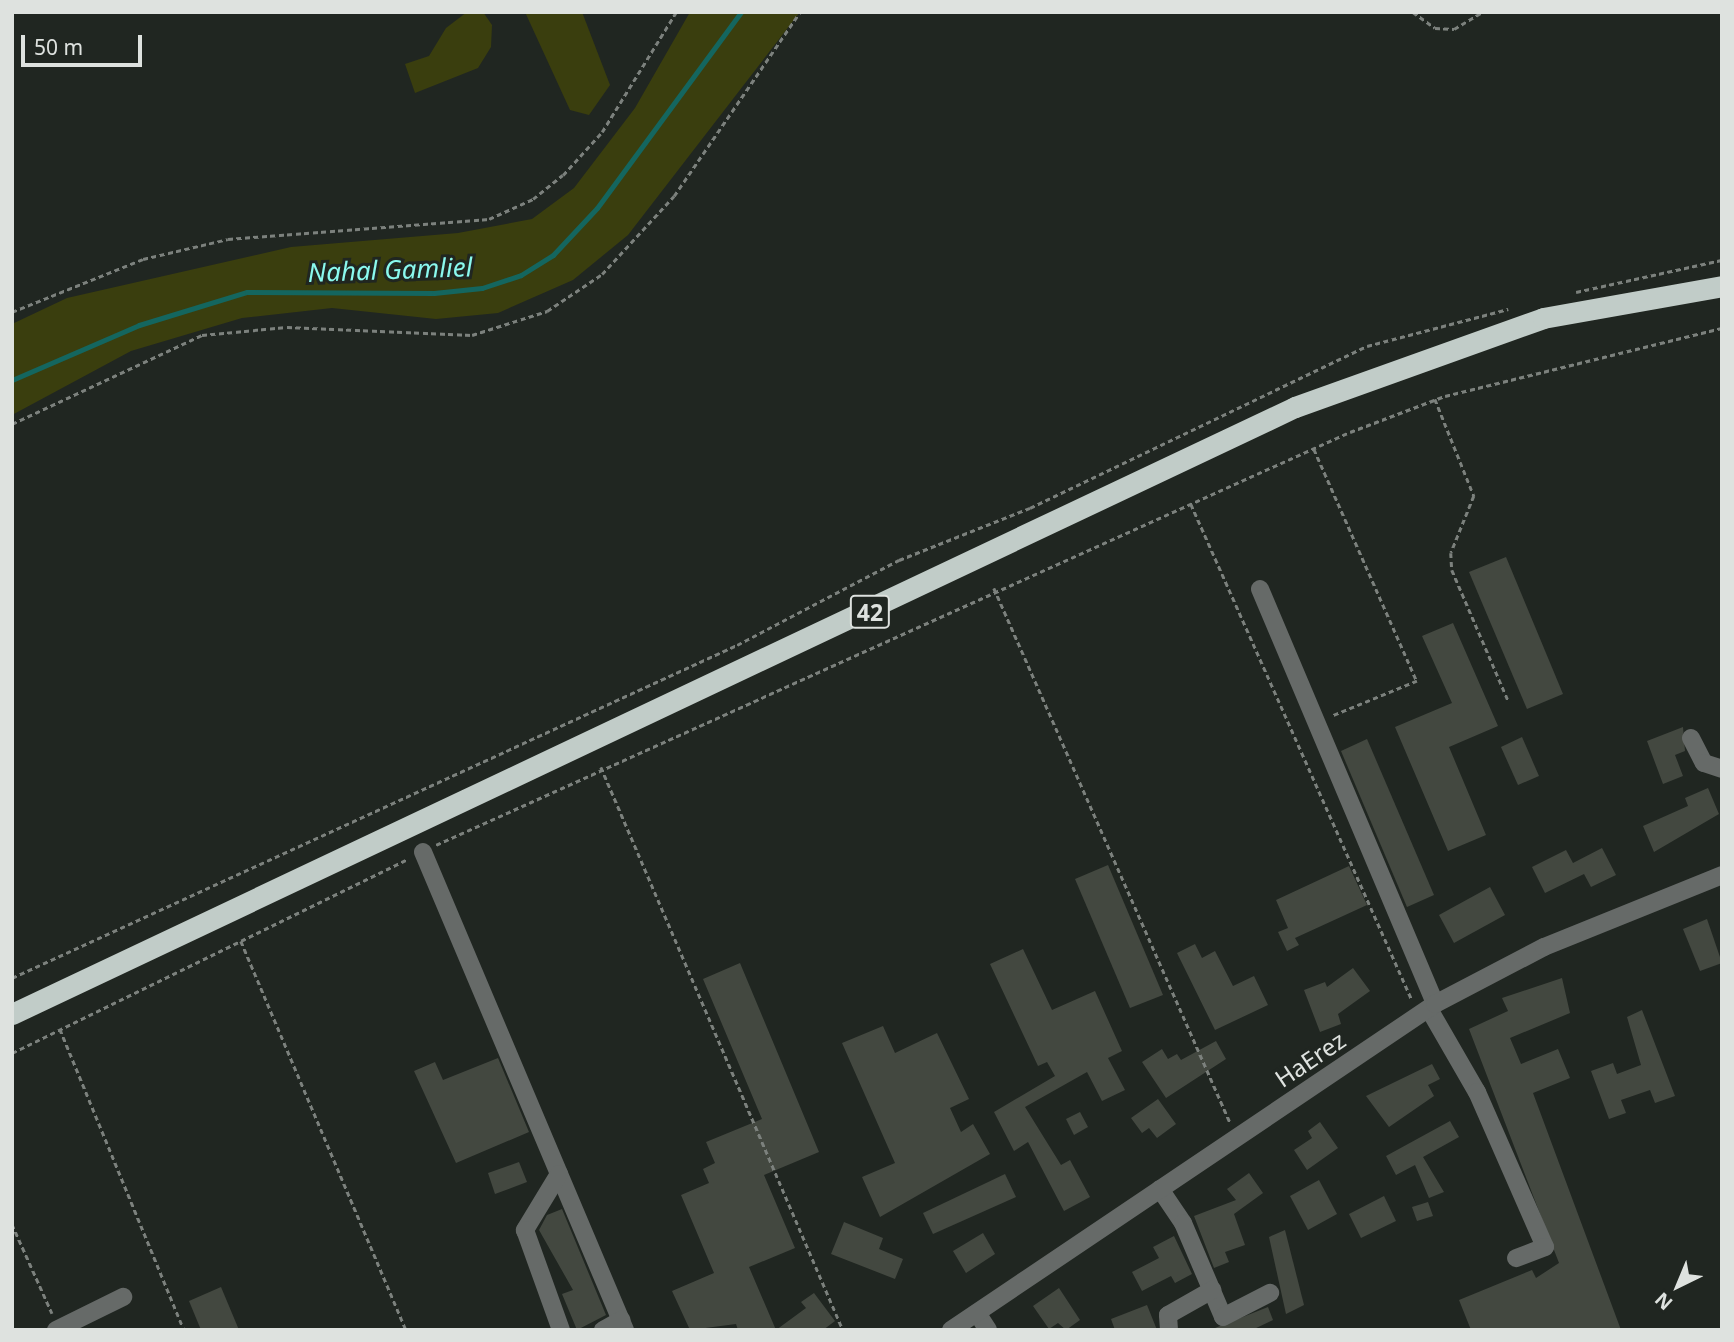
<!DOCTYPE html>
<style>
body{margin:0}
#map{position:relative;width:1734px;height:1342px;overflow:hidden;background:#202621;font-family:"Noto Sans",sans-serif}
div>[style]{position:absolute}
.green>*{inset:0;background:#3a3e0e}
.stream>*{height:5px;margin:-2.5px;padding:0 2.5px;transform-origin:2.5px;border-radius:2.5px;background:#14665f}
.building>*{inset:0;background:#434840}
.path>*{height:2.5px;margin-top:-1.25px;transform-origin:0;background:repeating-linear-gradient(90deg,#7c817d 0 5px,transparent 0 8.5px)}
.minor>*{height:18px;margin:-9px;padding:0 9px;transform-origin:9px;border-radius:9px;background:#666a68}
.highway>*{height:21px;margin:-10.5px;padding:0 10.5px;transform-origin:10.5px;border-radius:10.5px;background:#c1ccc8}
span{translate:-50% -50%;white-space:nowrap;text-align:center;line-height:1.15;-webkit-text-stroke:6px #202621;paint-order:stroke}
.shield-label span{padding:2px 5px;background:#202621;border:2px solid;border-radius:5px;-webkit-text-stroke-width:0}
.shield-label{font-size:23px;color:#dee2df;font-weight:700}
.street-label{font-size:24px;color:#dee2df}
.water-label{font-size:26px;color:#8af9ee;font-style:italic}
.frame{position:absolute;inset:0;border:14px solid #dee2df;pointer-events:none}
.north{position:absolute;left:1643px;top:1251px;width:70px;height:70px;-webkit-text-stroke:5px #202621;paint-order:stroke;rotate:223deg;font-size:19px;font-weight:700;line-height:28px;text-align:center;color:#dee2df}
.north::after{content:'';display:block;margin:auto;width:24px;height:32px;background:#dee2df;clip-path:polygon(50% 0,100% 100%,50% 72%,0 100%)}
.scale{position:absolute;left:21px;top:35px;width:121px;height:32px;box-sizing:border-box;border:4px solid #dee2df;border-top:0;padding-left:9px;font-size:21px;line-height:24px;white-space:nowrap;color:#dee2df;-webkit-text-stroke:5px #202621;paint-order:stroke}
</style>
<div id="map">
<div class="green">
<i style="clip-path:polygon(467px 12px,483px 12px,492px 25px,491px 47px,478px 68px,415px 93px,405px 64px,429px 56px,446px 28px)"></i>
<i style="clip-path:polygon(525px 12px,582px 12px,610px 85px,589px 115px,570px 110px)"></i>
<i style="clip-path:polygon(690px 12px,800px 12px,628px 235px,573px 280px,498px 313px,436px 319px,332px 308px,242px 318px,131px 351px,12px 415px,12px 324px,67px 298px,291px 247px,458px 233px,532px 219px,574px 188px,635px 108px)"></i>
</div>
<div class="stream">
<i style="left:12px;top:380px;width:138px;rotate:-23.4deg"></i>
<i style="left:139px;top:325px;width:113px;rotate:-17deg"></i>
<i style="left:247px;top:292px;width:187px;rotate:0.3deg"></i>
<i style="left:434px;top:293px;width:48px;rotate:-5.9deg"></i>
<i style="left:482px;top:288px;width:41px;rotate:-18.4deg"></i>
<i style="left:521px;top:275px;width:38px;rotate:-32deg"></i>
<i style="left:553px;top:255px;width:64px;rotate:-46.9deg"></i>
<i style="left:597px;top:208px;width:243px;rotate:-53.7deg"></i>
</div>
<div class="building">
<i style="clip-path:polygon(1506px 557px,1563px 694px,1527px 709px,1469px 572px)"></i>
<i style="clip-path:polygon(1453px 623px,1498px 726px,1449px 747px,1486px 835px,1448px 851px,1395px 727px,1452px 703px,1422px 636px)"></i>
<i style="clip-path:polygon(1683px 727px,1685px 751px,1675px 755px,1683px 776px,1663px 784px,1647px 741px)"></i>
<i style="clip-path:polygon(1522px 737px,1539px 776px,1518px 785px,1501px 747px)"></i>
<i style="clip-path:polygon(1367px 739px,1434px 895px,1407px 907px,1341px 751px)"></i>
<i style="clip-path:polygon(1708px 788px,1719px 814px,1654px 852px,1643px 826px,1688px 806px,1685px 798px)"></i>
<i style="clip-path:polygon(1602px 848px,1616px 875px,1591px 887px,1584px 874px,1545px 893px,1532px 867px,1566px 850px,1573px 863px)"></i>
<i style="clip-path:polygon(1108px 865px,1163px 995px,1130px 1008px,1075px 879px)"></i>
<i style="clip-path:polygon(1349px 866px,1367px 905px,1295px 938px,1299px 945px,1287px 951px,1278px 932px,1288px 928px,1276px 900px)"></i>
<i style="clip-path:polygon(1490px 887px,1505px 915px,1454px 943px,1439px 915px)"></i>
<i style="clip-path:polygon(1707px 919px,1722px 963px,1700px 971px,1683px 929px)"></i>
<i style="clip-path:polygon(1195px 944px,1202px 958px,1215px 951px,1233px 986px,1254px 976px,1268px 1005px,1215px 1030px,1177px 953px)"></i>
<i style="clip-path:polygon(1023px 949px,1052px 1010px,1095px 991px,1122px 1051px,1108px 1058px,1125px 1090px,1102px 1101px,1087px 1072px,1025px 1107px,1061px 1165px,1070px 1160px,1090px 1197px,1064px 1211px,1028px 1142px,1014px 1151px,994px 1112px,1055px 1076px,1047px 1062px,1038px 1066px,990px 964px)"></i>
<i style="clip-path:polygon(740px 963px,819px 1152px,764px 1175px,795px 1248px,749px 1267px,776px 1330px,738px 1330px,736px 1324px,690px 1330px,672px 1291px,714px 1273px,681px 1195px,709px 1183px,703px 1169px,715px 1163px,706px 1142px,762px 1119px,703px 979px)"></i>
<i style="clip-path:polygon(1353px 968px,1370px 991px,1338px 1014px,1341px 1024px,1320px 1032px,1304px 990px,1325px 982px,1327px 987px)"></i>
<i style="clip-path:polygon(1562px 978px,1570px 1013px,1510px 1038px,1521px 1064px,1558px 1049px,1570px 1078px,1533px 1093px,1621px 1330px,1471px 1330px,1459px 1300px,1532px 1270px,1536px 1278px,1559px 1263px,1469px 1029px,1508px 1011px,1502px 998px)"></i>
<i style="clip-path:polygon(1642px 1010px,1675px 1096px,1655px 1103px,1650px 1090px,1621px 1100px,1626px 1113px,1609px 1119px,1591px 1071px,1613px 1063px,1617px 1074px,1641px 1065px,1627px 1017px)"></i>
<i style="clip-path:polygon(883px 1026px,895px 1053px,937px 1033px,969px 1099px,950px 1108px,961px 1132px,973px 1124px,990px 1154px,880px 1217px,862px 1177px,895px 1163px,842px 1043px)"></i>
<i style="clip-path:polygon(1216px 1041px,1226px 1059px,1166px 1098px,1142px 1062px,1162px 1049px,1168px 1059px,1177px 1054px,1181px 1060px)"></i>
<i style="clip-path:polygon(498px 1058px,529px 1132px,456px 1163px,414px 1071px,435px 1062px,443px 1080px)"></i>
<i style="clip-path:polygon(1432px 1064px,1440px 1079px,1428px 1085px,1434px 1096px,1389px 1127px,1366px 1096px)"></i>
<i style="clip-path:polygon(1158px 1099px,1176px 1124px,1157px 1138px,1149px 1128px,1142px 1133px,1131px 1118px)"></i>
<i style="clip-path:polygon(1080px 1112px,1088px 1127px,1074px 1135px,1066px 1119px)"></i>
<i style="clip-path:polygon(1450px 1121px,1459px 1137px,1423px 1157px,1444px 1192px,1429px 1198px,1415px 1165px,1396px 1175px,1386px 1156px)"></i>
<i style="clip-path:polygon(1320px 1122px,1338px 1148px,1307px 1170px,1294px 1150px,1312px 1138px,1308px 1131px)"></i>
<i style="clip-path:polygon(519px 1162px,527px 1182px,495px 1194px,488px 1173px)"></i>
<i style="clip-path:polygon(1249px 1173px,1263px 1193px,1234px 1214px,1245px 1245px,1225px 1252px,1229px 1262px,1214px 1268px,1194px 1216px,1236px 1200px,1227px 1189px)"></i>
<i style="clip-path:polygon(1005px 1174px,1016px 1197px,933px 1234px,923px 1213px)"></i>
<i style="clip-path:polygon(1319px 1180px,1337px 1214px,1308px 1230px,1290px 1196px)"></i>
<i style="clip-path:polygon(1384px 1196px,1396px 1221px,1361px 1238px,1349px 1214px)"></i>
<i style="clip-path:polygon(1428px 1202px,1433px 1216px,1417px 1221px,1412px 1207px)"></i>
<i style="clip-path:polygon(562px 1209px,606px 1315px,577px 1330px,562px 1294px,573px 1290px,539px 1230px,547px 1215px)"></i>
<i style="clip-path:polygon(844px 1222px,883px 1238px,879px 1249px,903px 1259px,895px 1279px,831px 1254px)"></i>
<i style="clip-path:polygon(1285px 1230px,1304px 1305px,1286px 1314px,1269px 1237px)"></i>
<i style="clip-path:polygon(983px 1233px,995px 1254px,966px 1273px,953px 1251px)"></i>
<i style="clip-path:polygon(1174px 1236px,1192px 1274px,1175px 1283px,1171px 1276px,1142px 1291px,1132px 1272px,1159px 1258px,1153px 1247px)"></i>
<i style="clip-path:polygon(221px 1287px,239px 1330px,201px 1330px,189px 1301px)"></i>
<i style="clip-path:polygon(1059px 1288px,1080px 1320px,1066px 1330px,1058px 1323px,1049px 1329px,1033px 1306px)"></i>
<i style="clip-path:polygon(814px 1293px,835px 1321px,823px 1330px,776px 1330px,806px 1308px,801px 1302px)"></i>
<i style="clip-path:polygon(1147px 1305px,1157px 1330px,1115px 1330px,1111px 1319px)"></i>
<i style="clip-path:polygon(1268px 1307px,1273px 1320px,1252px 1330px,1210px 1330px)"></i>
</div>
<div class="path">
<i style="left:1413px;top:12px;width:27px;rotate:36deg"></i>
<i style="left:1435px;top:28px;width:19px;rotate:3deg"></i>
<i style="left:1454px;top:29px;width:33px;rotate:-31deg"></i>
<i style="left:1576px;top:292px;width:149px;rotate:-12.4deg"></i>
<i style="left:12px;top:312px;width:141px;rotate:-22deg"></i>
<i style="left:143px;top:259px;width:87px;rotate:-13.2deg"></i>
<i style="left:228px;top:239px;width:262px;rotate:-4.4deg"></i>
<i style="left:489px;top:219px;width:48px;rotate:-24.4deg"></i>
<i style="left:533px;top:199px;width:38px;rotate:-39deg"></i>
<i style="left:563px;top:175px;width:58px;rotate:-47.8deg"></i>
<i style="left:602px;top:132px;width:141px;rotate:-58.3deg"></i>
<i style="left:1435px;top:399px;width:105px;rotate:68.1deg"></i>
<i style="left:1474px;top:496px;width:61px;rotate:112deg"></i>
<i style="left:1451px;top:553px;width:17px;rotate:87deg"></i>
<i style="left:1452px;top:570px;width:142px;rotate:66.7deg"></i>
<i style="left:12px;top:424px;width:210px;rotate:-25.1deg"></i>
<i style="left:202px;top:335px;width:85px;rotate:-5.4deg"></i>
<i style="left:287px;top:327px;width:185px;rotate:2.5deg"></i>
<i style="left:472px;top:335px;width:79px;rotate:-17.7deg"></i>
<i style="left:547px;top:311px;width:66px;rotate:-33.9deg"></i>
<i style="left:602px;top:274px;width:106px;rotate:-47.3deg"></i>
<i style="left:674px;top:196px;width:223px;rotate:-55.6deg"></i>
<i style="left:1314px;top:449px;width:254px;rotate:66.1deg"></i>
<i style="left:1417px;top:681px;width:92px;rotate:157.6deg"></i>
<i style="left:1191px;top:504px;width:543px;rotate:65.98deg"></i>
<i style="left:994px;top:588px;width:584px;rotate:66.16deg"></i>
<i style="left:601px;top:767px;width:613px;rotate:66.74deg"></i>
<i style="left:436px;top:845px;width:1003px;rotate:-24.32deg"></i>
<i style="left:1350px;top:432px;width:102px;rotate:-20.8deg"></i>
<i style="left:1445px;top:396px;width:285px;rotate:-13.8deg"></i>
<i style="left:241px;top:941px;width:423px;rotate:67deg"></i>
<i style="left:12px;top:978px;width:798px;rotate:-24.67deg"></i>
<i style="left:737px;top:645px;width:183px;rotate:-27.7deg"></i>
<i style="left:899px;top:560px;width:141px;rotate:-21.7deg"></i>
<i style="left:1030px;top:508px;width:374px;rotate:-25.7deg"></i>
<i style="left:1367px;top:346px;width:146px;rotate:-14.7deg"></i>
<i style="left:60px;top:1029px;width:326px;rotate:67.6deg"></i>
<i style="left:12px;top:1053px;width:441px;rotate:-26.1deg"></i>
<i style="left:12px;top:1224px;width:98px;rotate:65.8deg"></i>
</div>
<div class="minor">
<i style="left:1260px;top:589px;width:450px;rotate:67.1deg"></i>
<i style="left:1691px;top:738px;width:28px;rotate:63deg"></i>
<i style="left:1704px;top:763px;width:19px;rotate:18deg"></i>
<i style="left:423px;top:852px;width:519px;rotate:67.09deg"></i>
<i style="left:1429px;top:1009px;width:96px;rotate:60deg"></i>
<i style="left:1477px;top:1092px;width:169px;rotate:66.3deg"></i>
<i style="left:1545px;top:1247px;width:31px;rotate:159deg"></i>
<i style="left:559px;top:1174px;width:66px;rotate:121.3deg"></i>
<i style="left:525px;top:1230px;width:106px;rotate:70.2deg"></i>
<i style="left:1160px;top:1189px;width:41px;rotate:55.9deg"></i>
<i style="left:1183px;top:1223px;width:102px;rotate:66.9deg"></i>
<i style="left:1223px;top:1317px;width:53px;rotate:-27.1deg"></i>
<i style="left:977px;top:1313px;width:20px;rotate:57deg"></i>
<i style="left:56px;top:1330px;width:75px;rotate:-26.2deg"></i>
<i style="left:603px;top:1330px;width:21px;rotate:-29deg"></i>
<i style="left:951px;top:1330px;width:584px;rotate:-33.96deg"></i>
<i style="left:1435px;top:1004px;width:123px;rotate:-27.6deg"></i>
<i style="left:1544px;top:947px;width:192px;rotate:-22deg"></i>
<i style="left:1169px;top:1330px;width:15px;rotate:-94deg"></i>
<i style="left:1168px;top:1315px;width:51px;rotate:-29.6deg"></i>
</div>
<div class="highway">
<i style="left:12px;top:1014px;width:1419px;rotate:-25.32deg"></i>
<i style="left:1295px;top:407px;width:263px;rotate:-19.7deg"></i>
<i style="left:1543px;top:318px;width:182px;rotate:-10.1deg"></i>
</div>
<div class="shield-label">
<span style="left:870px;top:612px">42</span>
</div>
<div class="street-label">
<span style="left:1310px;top:1059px;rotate:-34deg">HaErez</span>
</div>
<div class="water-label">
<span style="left:390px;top:270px;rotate:-2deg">Nahal Gamliel</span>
</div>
<div class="frame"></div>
<div class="north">N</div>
<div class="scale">50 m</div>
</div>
